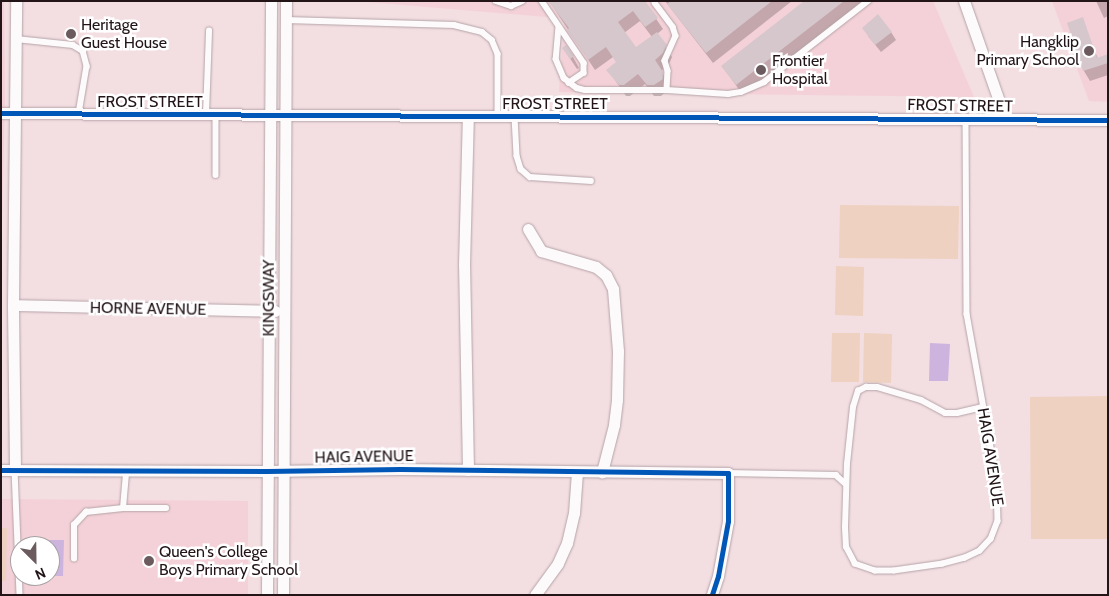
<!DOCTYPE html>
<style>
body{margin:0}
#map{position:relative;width:1109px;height:596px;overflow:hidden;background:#f3dee2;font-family:Cabin,sans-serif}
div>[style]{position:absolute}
.built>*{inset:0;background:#f4d1d8}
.green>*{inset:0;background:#eed1c0}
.water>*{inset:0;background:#cdb4de}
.shadow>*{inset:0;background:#0003}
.building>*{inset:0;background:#d6c7cc}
.roads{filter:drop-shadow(0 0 1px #b4a4a7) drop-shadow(0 0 1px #b4a4a7)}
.service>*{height:5.5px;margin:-2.75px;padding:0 2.75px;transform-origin:2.75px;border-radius:2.75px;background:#fdfafb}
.minor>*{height:11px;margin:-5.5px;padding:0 5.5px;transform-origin:5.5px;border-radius:5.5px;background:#fdfafb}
.cycleway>*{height:5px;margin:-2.5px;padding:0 2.5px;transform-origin:2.5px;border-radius:2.5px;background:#0057b8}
.dots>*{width:14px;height:14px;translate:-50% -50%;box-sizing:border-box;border:2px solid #fff;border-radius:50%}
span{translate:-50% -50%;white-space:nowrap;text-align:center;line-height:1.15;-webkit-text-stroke:5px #fff;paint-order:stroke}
.poi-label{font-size:16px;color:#221417}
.left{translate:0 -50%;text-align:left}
.right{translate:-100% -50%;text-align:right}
.street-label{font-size:16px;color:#221417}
.frame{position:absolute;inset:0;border:2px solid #221417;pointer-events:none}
.north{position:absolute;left:10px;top:536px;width:50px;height:50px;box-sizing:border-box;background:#fff;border:1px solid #a7a1a2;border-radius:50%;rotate:157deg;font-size:14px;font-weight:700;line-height:20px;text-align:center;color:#221417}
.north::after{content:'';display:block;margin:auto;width:18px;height:22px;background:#6b5b5e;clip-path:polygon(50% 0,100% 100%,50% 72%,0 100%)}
</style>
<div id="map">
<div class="built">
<i style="clip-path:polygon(1px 1px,4px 1px,5px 102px,1px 258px)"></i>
<i style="clip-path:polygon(355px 1px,933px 1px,974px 97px,559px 92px,564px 24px,559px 18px)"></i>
<i style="clip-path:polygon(1052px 1px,1108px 1px,1108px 102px,1089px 101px)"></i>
<i style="clip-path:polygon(evenodd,1px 499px,248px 501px,248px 595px,1px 595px,1px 499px,20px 546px,50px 546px,50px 576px,20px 576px,20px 546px)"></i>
</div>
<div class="green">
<i style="clip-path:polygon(840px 205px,959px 206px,958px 259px,839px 258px)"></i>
<i style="clip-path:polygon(836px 266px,864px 267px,863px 316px,835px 315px)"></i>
<i style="clip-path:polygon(832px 333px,860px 333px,859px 382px,831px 382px)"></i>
<i style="clip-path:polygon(864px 333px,892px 334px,891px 383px,863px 382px)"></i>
<i style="clip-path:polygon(1108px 396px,1108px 539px,1031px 539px,1030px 397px)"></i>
<i style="clip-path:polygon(1px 528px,7px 528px,6px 581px,1px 581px)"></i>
</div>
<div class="water">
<i style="clip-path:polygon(930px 343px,950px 344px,948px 381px,929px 381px)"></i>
<i style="clip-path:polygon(46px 540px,64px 540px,63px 576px,45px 576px,50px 576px,50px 546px,46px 546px)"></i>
</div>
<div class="shadow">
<i style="clip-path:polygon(evenodd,549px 1px,644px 1px,663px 29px,657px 34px,672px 57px,669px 64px,661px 71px,669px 84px,668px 90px,661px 96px,654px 96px,645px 84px,630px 96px,626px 96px,608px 70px,617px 63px,613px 57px,595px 70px,549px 1px,640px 21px,652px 37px,636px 48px,624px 33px,640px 21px)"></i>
<i style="clip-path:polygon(665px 1px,792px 1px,713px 63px)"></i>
<i style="clip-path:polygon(806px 1px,864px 1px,743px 95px,722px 66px)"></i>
<i style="clip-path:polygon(1096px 1px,1108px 1px,1108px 16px,1104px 18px)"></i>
<i style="clip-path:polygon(1082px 19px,1098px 59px,1108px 55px,1108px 75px,1090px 81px,1084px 71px,1068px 23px)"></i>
<i style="clip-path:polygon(891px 32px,896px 40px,881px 52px,868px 36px)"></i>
<i style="clip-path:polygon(563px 48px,573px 57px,579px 68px,577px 69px)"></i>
</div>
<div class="building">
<i style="clip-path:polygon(548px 1px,645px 1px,658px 18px,645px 27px,633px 11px,618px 22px,636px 47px,657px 32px,667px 45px,663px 53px,655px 60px,663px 72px,663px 79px,654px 85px,647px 85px,638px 74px,624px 85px,619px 85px,606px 70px,616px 62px,606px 47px,588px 60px,567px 30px,569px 28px)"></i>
<i style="clip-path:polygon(671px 1px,772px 1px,706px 53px,667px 4px)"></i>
<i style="clip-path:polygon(804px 1px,844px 1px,736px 85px,721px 66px)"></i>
<i style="clip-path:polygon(878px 14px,892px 32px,875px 45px,862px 28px)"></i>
<i style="clip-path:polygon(1083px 17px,1097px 58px,1108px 54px,1108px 63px,1083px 71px,1067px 23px)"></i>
<i style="clip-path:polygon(566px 45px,574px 56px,570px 59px,562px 48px)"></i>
</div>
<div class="roads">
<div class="service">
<i style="left:496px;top:1px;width:16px;rotate:18deg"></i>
<i style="left:511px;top:6px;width:12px;rotate:-24deg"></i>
<i style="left:542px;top:1px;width:75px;rotate:55.9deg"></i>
<i style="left:584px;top:63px;width:10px;rotate:90deg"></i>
<i style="left:584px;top:73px;width:18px;rotate:146deg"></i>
<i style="left:655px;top:3px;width:30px;rotate:53deg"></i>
<i style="left:673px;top:27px;width:9px;rotate:72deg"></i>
<i style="left:676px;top:36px;width:27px;rotate:114deg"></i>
<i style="left:665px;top:61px;width:10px;rotate:73deg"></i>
<i style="left:668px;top:71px;width:19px;rotate:93deg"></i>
<i style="left:286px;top:20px;width:168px;rotate:1.7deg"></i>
<i style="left:454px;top:25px;width:29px;rotate:14deg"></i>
<i style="left:482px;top:32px;width:13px;rotate:39deg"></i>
<i style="left:492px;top:40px;width:15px;rotate:67deg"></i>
<i style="left:498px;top:54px;width:62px;rotate:90deg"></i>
<i style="left:559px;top:27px;width:32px;rotate:95deg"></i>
<i style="left:556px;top:59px;width:21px;rotate:67deg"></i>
<i style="left:564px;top:78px;width:16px;rotate:38deg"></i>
<i style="left:577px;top:88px;width:8px;rotate:14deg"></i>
<i style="left:585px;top:90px;width:82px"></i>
<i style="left:667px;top:90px;width:61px;rotate:3.8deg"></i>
<i style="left:728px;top:94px;width:13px;rotate:-9deg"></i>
<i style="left:741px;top:92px;width:25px;rotate:-23deg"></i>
<i style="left:764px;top:82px;width:132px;rotate:-37.9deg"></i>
<i style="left:16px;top:39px;width:57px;rotate:6deg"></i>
<i style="left:73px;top:45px;width:12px;rotate:31deg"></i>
<i style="left:83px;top:51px;width:16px;rotate:75deg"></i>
<i style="left:87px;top:66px;width:49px;rotate:99.5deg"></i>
<i style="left:206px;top:114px;width:83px;rotate:-87.9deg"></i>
<i style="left:216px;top:115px;width:60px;rotate:90deg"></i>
<i style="left:515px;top:117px;width:39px;rotate:87deg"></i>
<i style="left:517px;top:156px;width:14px;rotate:73deg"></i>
<i style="left:521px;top:169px;width:12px;rotate:42deg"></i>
<i style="left:530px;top:177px;width:61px;rotate:3.8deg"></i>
<i style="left:966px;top:119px;width:195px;rotate:89.7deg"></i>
<i style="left:967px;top:314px;width:170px;rotate:79.8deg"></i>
<i style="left:997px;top:481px;width:40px;rotate:88.6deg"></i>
<i style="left:998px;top:521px;width:19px;rotate:111deg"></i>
<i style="left:991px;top:539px;width:16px;rotate:133deg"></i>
<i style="left:980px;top:551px;width:17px;rotate:155deg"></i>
<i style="left:965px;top:558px;width:23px;rotate:165deg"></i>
<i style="left:943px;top:564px;width:49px;rotate:171.9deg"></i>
<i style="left:894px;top:571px;width:19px;rotate:180deg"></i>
<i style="left:875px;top:571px;width:21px;rotate:-161deg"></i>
<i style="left:855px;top:564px;width:19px;rotate:-118deg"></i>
<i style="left:846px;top:547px;width:20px;rotate:-93deg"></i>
<i style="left:845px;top:527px;width:63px;rotate:-88.2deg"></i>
<i style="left:847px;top:464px;width:57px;rotate:-84deg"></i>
<i style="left:853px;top:407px;width:17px;rotate:-73deg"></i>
<i style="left:858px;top:391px;width:9px;rotate:-27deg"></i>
<i style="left:866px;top:387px;width:11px"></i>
<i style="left:877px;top:387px;width:46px;rotate:16.5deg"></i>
<i style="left:921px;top:400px;width:27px;rotate:28deg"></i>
<i style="left:945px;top:413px;width:12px"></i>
<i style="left:957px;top:413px;width:26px;rotate:-13deg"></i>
<i style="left:15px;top:470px;width:125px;rotate:87.7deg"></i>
<i style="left:728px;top:473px;width:108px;rotate:1.1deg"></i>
<i style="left:836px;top:475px;width:13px;rotate:42deg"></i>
<i style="left:123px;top:508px;width:43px"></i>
<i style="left:74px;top:559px;width:34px;rotate:-90deg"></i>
<i style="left:74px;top:525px;width:18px;rotate:-47deg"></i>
<i style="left:86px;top:512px;width:37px;rotate:-6deg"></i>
<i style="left:123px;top:508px;width:38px;rotate:-85deg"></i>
</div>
<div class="minor">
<i style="left:964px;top:1px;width:124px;rotate:70.7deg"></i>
<i style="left:1px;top:113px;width:1107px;rotate:0.36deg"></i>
<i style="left:528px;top:229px;width:26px;rotate:59deg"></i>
<i style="left:541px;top:251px;width:57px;rotate:16.2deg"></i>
<i style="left:596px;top:267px;width:13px;rotate:39deg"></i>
<i style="left:606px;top:275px;width:16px;rotate:63deg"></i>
<i style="left:613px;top:289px;width:62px;rotate:85.4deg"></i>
<i style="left:618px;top:351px;width:49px;rotate:91.2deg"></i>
<i style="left:617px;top:400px;width:25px;rotate:97deg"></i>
<i style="left:614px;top:425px;width:49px;rotate:104.3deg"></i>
<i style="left:13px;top:305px;width:262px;rotate:1.3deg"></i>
<i style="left:1px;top:470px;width:266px;rotate:0.2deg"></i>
<i style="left:267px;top:471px;width:133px;rotate:-0.9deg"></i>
<i style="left:400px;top:469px;width:328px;rotate:0.7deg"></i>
<i style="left:728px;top:473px;width:48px;rotate:90deg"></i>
<i style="left:728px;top:521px;width:56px;rotate:100.3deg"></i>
<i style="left:718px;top:576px;width:20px;rotate:108deg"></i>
<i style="left:15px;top:470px;width:165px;rotate:-90.7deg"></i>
<i style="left:13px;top:305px;width:304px;rotate:-89.4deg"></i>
<i style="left:468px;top:470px;width:205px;rotate:-91.1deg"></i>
<i style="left:464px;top:265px;width:149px;rotate:-88.5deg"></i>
<i style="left:267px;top:595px;width:594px;rotate:-89.61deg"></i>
<i style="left:283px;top:595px;width:594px;rotate:-89.71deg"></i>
<i style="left:535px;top:595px;width:39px;rotate:-54deg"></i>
<i style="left:558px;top:563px;width:22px;rotate:-66deg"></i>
<i style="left:567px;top:543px;width:31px;rotate:-77deg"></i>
<i style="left:574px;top:513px;width:41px;rotate:-85.8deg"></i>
</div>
</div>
<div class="cycleway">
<i style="left:1px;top:113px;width:1107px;rotate:0.36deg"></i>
<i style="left:1px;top:470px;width:266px;rotate:0.2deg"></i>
<i style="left:267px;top:471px;width:133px;rotate:-0.9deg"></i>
<i style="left:400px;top:469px;width:328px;rotate:0.7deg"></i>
<i style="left:728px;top:473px;width:48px;rotate:90deg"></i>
<i style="left:728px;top:521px;width:56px;rotate:100.3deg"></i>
<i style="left:718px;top:576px;width:20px;rotate:108deg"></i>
</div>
<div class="dots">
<i style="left:71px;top:34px;background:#6b5b5e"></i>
<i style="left:1089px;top:51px;background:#6b5b5e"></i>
<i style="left:761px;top:70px;background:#6b5b5e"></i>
<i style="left:149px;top:561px;background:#6b5b5e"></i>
</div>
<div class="poi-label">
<span class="left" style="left:81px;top:34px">Heritage<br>Guest House</span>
<span class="right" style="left:1079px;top:51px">Hangklip<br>Primary School</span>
<span class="left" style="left:772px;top:70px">Frontier<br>Hospital</span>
<span class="left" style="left:159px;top:561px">Queen's College<br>Boys Primary School</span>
</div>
<div class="street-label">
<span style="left:150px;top:102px">FROST STREET</span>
<span style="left:555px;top:104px">FROST STREET</span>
<span style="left:960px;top:106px;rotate:1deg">FROST STREET</span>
<span style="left:269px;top:298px;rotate:-90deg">KINGSWAY</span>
<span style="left:148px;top:309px;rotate:1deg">HORNE AVENUE</span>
<span style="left:364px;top:457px;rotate:-1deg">HAIG AVENUE</span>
<span style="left:990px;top:457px;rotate:81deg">HAIG AVENUE</span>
</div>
<div class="frame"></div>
<div class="north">N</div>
</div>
